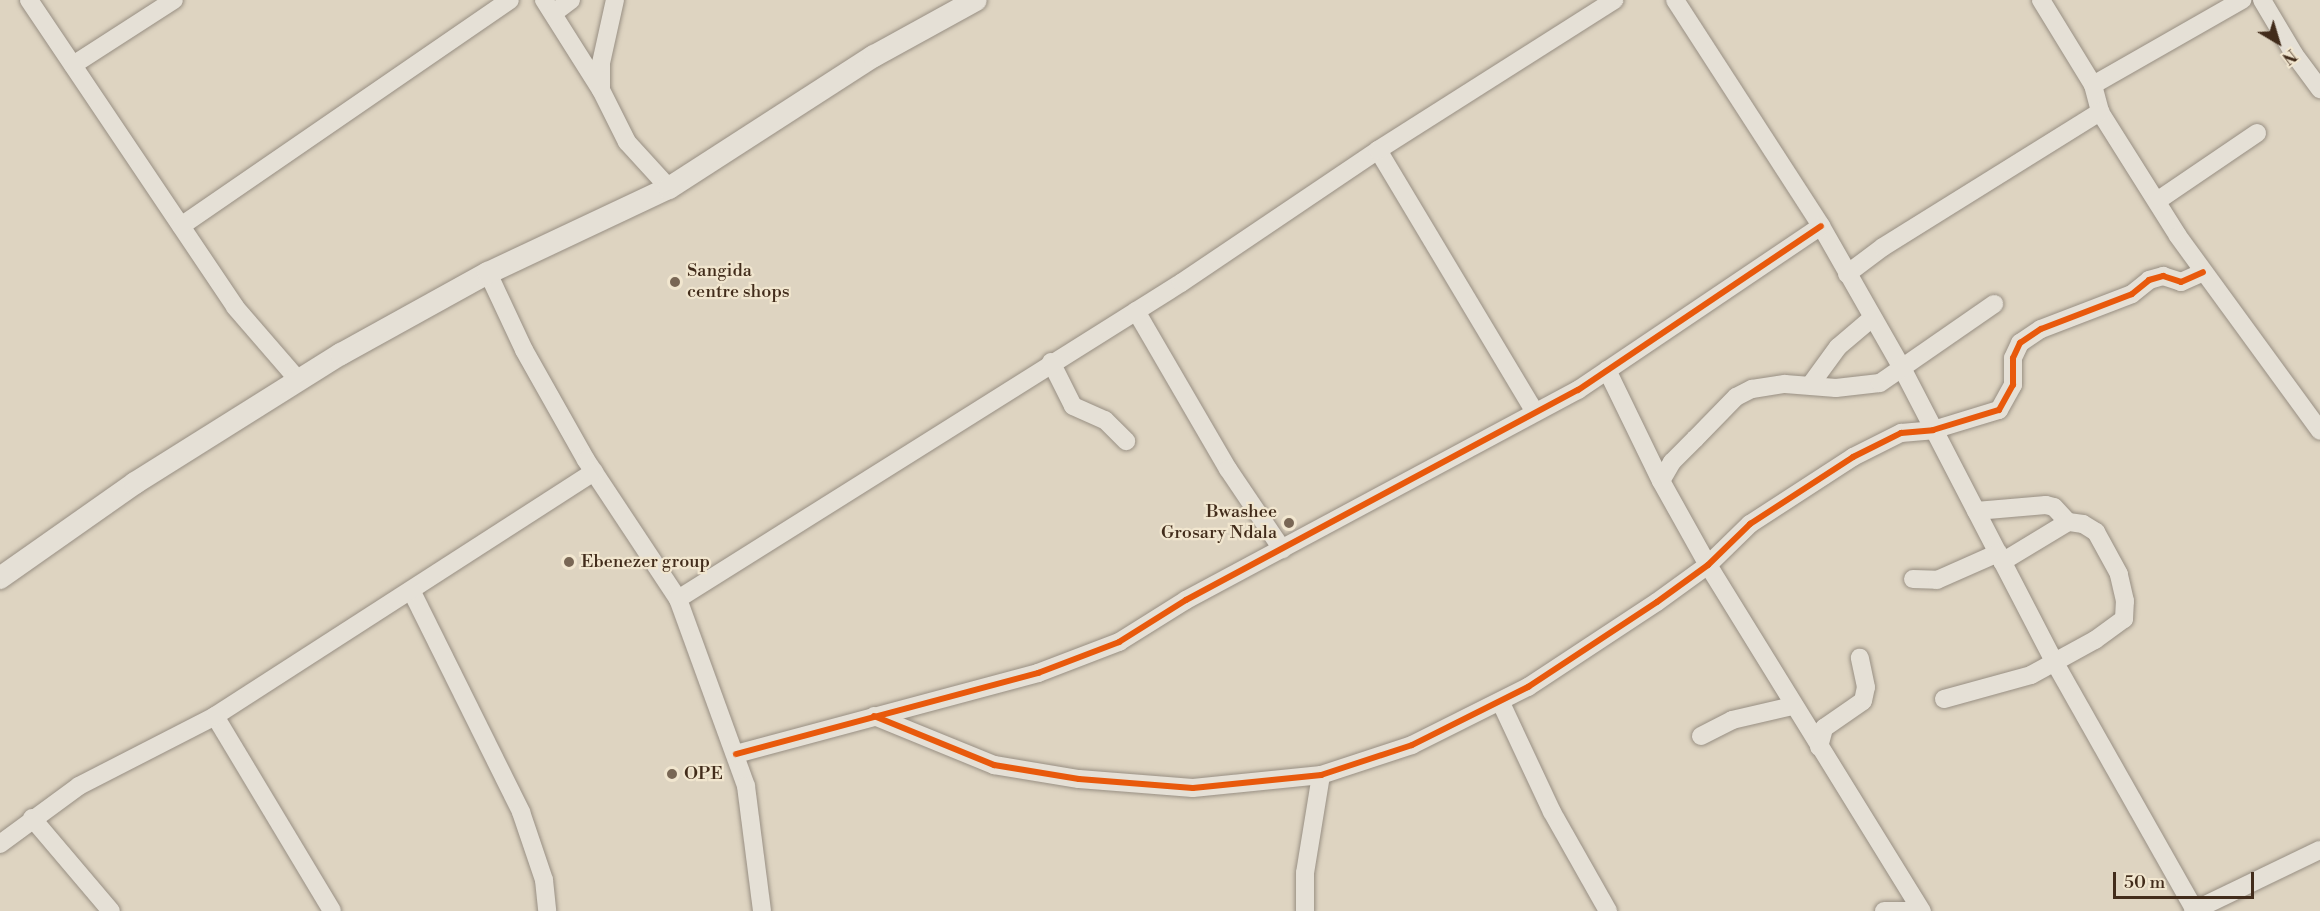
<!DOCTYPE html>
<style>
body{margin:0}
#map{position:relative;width:2320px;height:911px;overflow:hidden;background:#ded4c1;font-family:"Libre Bodoni",serif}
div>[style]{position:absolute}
.roads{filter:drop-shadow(0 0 2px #988f83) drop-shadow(0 0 2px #988f83)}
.minor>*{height:18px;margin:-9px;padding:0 9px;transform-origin:9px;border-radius:9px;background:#e5e0d6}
.tertiary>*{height:22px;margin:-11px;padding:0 11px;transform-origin:11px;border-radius:11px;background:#e5e0d6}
.cycleway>*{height:6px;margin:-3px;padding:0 3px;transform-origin:3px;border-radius:3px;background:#e8590c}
.dots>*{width:16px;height:16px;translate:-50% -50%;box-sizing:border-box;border:3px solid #f1e6cf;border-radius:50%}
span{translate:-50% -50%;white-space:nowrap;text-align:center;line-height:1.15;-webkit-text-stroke:4.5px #f1e6cf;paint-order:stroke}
.poi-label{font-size:18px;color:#422c1b}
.left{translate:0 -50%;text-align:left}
.right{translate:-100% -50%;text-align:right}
.north{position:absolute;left:2248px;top:12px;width:60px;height:60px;-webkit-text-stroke:4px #f1e6cf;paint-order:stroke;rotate:142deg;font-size:16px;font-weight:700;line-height:24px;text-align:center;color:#422c1b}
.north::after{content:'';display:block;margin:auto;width:21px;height:27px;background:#422c1b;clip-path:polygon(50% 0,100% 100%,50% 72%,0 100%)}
.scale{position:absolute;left:2113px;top:872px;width:141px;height:27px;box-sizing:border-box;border:3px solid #422c1b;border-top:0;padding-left:8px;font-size:18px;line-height:21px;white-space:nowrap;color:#422c1b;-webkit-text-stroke:4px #f1e6cf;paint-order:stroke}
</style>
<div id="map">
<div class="roads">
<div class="minor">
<i style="left:29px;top:0;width:370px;rotate:56.1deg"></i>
<i style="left:235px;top:307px;width:98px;rotate:49.1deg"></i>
<i style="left:544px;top:0;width:107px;rotate:57.7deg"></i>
<i style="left:601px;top:90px;width:58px;rotate:63.4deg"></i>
<i style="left:627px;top:142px;width:62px;rotate:47.6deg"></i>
<i style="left:1675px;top:0;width:269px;rotate:57.1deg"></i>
<i style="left:1821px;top:226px;width:166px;rotate:60.3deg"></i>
<i style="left:1903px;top:370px;width:330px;rotate:62.6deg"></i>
<i style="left:2055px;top:663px;width:284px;rotate:60.5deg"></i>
<i style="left:2041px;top:0;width:100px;rotate:58.5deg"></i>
<i style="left:2093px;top:85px;width:28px;rotate:75deg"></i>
<i style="left:2100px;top:112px;width:146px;rotate:57.8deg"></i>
<i style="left:2178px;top:236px;width:241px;rotate:53.9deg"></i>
<i style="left:2262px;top:0;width:63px;rotate:59.3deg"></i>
<i style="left:2294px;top:54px;width:44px;rotate:53.4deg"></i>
<i style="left:555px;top:12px;width:20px;rotate:-37deg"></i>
<i style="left:73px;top:65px;width:120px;rotate:-32.8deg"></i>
<i style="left:2093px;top:85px;width:172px;rotate:-29.7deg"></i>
<i style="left:601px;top:90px;width:27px;rotate:-90deg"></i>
<i style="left:601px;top:63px;width:65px;rotate:-77.5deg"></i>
<i style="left:1378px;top:150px;width:305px;rotate:59.1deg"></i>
<i style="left:2157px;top:201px;width:121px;rotate:-34.2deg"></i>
<i style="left:181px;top:226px;width:399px;rotate:-34.5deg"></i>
<i style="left:488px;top:273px;width:85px;rotate:64.9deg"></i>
<i style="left:524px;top:350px;width:126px;rotate:60.6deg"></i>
<i style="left:586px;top:460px;width:167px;rotate:56.5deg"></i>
<i style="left:678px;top:599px;width:199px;rotate:70deg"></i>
<i style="left:746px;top:786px;width:126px;rotate:82.7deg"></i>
<i style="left:1847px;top:274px;width:45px;rotate:-36.9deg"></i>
<i style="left:1883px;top:247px;width:256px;rotate:-31.9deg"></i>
<i style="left:1136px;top:311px;width:183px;rotate:59.8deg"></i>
<i style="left:1228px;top:469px;width:97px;rotate:56deg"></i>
<i style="left:1051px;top:362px;width:49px;rotate:63.4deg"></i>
<i style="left:1073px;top:406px;width:35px;rotate:24deg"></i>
<i style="left:1105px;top:420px;width:30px;rotate:45deg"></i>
<i style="left:1607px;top:370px;width:123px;rotate:64.1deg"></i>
<i style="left:1661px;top:481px;width:96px;rotate:60.8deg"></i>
<i style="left:1708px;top:565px;width:407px;rotate:58.3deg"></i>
<i style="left:1811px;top:384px;width:46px;rotate:-53.9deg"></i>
<i style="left:1838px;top:347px;width:43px;rotate:-40.3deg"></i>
<i style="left:1661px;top:481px;width:22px;rotate:-60deg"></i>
<i style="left:1672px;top:462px;width:33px;rotate:-45deg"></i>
<i style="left:1695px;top:439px;width:59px;rotate:-45.7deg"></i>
<i style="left:1736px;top:397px;width:18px;rotate:-27deg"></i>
<i style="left:1752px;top:389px;width:33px;rotate:-9deg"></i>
<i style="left:1785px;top:384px;width:51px;rotate:4.5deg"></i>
<i style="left:1836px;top:388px;width:44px;rotate:-6.5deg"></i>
<i style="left:1880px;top:383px;width:139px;rotate:-34.7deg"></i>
<i style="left:1976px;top:511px;width:70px;rotate:-4.9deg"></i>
<i style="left:2046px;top:505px;width:8px;rotate:14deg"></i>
<i style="left:2054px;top:507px;width:21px;rotate:47deg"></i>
<i style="left:1913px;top:579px;width:24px;rotate:2deg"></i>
<i style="left:1937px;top:580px;width:67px;rotate:-23.9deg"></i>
<i style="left:412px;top:592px;width:246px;rotate:63.6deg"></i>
<i style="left:521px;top:812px;width:72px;rotate:71.3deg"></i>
<i style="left:544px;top:880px;width:31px;rotate:84deg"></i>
<i style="left:678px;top:599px;width:594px;rotate:-32.14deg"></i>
<i style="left:1181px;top:283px;width:238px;rotate:-34deg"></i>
<i style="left:1378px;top:150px;width:280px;rotate:-32.4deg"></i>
<i style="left:1944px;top:699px;width:90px;rotate:-15.4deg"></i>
<i style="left:2031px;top:675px;width:73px;rotate:-28.7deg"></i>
<i style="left:2095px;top:640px;width:36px;rotate:-36deg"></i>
<i style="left:2124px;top:619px;width:18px;rotate:-87deg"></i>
<i style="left:2125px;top:601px;width:28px;rotate:-103deg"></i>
<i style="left:2119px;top:574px;width:48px;rotate:-118.7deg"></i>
<i style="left:2096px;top:532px;width:15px;rotate:-148deg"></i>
<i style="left:2083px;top:524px;width:15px;rotate:-172deg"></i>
<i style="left:2068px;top:522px;width:77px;rotate:148.8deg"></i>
<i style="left:1501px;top:703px;width:120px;rotate:64.9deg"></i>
<i style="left:1552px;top:812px;width:114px;rotate:60.5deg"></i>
<i style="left:215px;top:716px;width:227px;rotate:59deg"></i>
<i style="left:874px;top:716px;width:130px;rotate:22.2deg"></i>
<i style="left:994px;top:765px;width:86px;rotate:9.4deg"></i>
<i style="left:1079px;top:779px;width:114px;rotate:4.5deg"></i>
<i style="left:1193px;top:788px;width:129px;rotate:-5.8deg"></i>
<i style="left:1321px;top:775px;width:96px;rotate:-18.2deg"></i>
<i style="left:1412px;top:745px;width:130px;rotate:-26.6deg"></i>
<i style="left:1528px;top:687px;width:154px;rotate:-33.4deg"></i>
<i style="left:1657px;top:602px;width:63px;rotate:-36deg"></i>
<i style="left:1708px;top:565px;width:59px;rotate:-44.3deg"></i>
<i style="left:1750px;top:524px;width:123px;rotate:-33deg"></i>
<i style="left:1853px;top:457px;width:54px;rotate:-26.6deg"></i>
<i style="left:1901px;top:433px;width:32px;rotate:-5deg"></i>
<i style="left:1933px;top:430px;width:69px;rotate:-16.9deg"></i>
<i style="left:1999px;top:410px;width:29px;rotate:-61deg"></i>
<i style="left:2013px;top:385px;width:27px;rotate:-90deg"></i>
<i style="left:2013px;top:358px;width:17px;rotate:-65deg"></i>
<i style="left:2020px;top:343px;width:25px;rotate:-34deg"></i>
<i style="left:2041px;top:329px;width:97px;rotate:-21deg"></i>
<i style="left:2132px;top:294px;width:22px;rotate:-39deg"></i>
<i style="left:2149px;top:280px;width:15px;rotate:-16deg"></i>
<i style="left:2163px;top:276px;width:19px;rotate:18deg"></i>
<i style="left:2181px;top:282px;width:24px;rotate:-24deg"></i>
<i style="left:1701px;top:736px;width:35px;rotate:-27deg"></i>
<i style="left:1732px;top:720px;width:62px;rotate:-13.1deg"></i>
<i style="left:1819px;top:747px;width:20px;rotate:-75deg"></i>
<i style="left:1824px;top:728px;width:47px;rotate:-34.7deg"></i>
<i style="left:1863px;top:701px;width:14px;rotate:-78deg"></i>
<i style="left:1866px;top:687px;width:30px;rotate:-102deg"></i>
<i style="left:736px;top:754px;width:313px;rotate:-15deg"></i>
<i style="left:1038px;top:673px;width:87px;rotate:-20.9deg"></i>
<i style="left:1119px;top:642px;width:79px;rotate:-32.1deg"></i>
<i style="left:1186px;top:600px;width:445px;rotate:-28.2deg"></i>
<i style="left:1578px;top:390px;width:293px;rotate:-34deg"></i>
<i style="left:32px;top:818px;width:122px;rotate:49.7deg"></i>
<i style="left:0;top:844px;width:98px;rotate:-36.3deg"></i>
<i style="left:79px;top:786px;width:153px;rotate:-27.2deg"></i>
<i style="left:215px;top:716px;width:451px;rotate:-32.8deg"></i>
<i style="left:1305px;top:911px;width:38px;rotate:-90deg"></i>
<i style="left:1305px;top:873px;width:99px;rotate:-80.7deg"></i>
<i style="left:1884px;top:911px;width:23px"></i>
<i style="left:2193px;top:911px;width:141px;rotate:-25.7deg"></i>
</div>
<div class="tertiary">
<i style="left:0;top:578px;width:165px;rotate:-35.1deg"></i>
<i style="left:135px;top:483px;width:243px;rotate:-32.1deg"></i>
<i style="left:341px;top:354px;width:168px;rotate:-28.9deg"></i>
<i style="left:488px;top:273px;width:200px;rotate:-25.2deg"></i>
<i style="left:669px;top:188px;width:244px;rotate:-32.8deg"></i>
<i style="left:874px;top:56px;width:116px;rotate:-28.8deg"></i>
</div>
</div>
<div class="cycleway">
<i style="left:874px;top:716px;width:130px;rotate:22.2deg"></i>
<i style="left:994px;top:765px;width:86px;rotate:9.4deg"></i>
<i style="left:1079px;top:779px;width:114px;rotate:4.5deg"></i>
<i style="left:1193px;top:788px;width:129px;rotate:-5.8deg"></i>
<i style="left:1321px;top:775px;width:96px;rotate:-18.2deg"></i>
<i style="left:1412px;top:745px;width:130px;rotate:-26.6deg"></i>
<i style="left:1528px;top:687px;width:154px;rotate:-33.4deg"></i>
<i style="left:1657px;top:602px;width:63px;rotate:-36deg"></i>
<i style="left:1708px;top:565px;width:59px;rotate:-44.3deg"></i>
<i style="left:1750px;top:524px;width:123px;rotate:-33deg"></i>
<i style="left:1853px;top:457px;width:54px;rotate:-26.6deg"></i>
<i style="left:1901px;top:433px;width:32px;rotate:-5deg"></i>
<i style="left:1933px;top:430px;width:69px;rotate:-16.9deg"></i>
<i style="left:1999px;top:410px;width:29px;rotate:-61deg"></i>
<i style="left:2013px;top:385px;width:27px;rotate:-90deg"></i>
<i style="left:2013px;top:358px;width:17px;rotate:-65deg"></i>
<i style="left:2020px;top:343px;width:25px;rotate:-34deg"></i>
<i style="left:2041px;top:329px;width:97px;rotate:-21deg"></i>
<i style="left:2132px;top:294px;width:22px;rotate:-39deg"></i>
<i style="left:2149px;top:280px;width:15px;rotate:-16deg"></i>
<i style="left:2163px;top:276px;width:19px;rotate:18deg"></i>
<i style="left:2181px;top:282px;width:24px;rotate:-24deg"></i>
<i style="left:736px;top:754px;width:313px;rotate:-15deg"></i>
<i style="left:1038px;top:673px;width:87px;rotate:-20.9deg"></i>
<i style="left:1119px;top:642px;width:79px;rotate:-32.1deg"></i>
<i style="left:1186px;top:600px;width:445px;rotate:-28.2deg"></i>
<i style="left:1578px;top:390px;width:293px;rotate:-34deg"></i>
</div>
<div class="dots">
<i style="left:675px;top:282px;background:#796755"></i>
<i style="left:1289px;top:523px;background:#796755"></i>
<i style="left:569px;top:562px;background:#796755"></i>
<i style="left:672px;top:774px;background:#796755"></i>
</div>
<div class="poi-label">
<span class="left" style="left:687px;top:282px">Sangida<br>centre shops</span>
<span class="right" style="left:1277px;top:523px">Bwashee<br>Grosary Ndala</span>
<span class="left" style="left:581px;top:562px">Ebenezer group</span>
<span class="left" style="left:684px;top:774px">OPE</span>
</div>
<div class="north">N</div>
<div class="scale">50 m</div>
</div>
